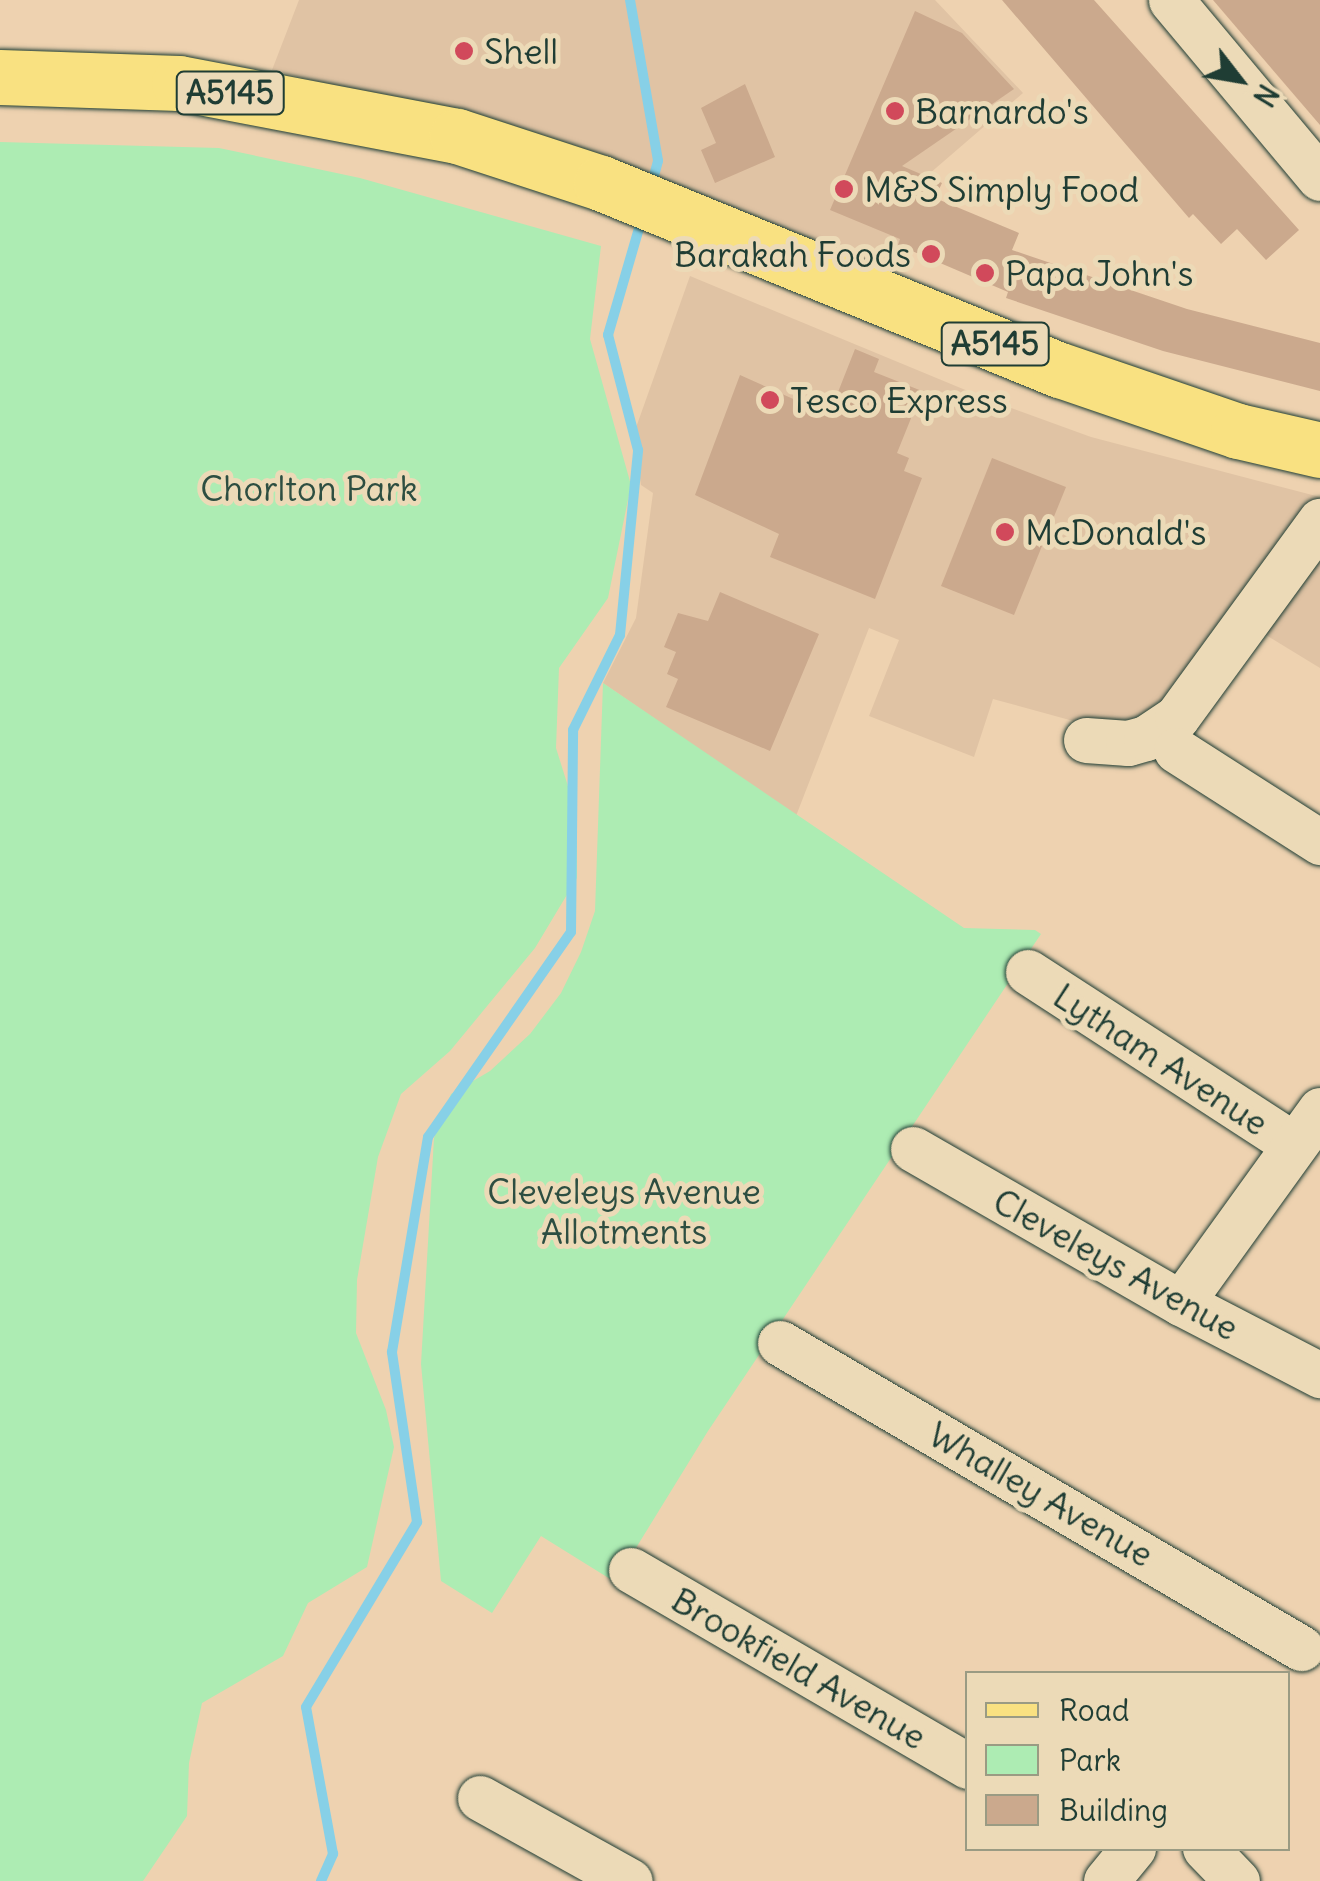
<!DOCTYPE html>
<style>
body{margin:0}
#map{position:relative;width:1320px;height:1881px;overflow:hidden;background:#eed2b0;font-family:Delius,sans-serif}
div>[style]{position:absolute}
.built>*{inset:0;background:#e0c3a4}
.green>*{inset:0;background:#adecb3}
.stream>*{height:10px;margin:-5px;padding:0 5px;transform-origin:5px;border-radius:5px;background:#87d0e7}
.building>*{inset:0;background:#cba98d}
.roads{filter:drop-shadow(0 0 2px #1f3d34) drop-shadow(0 0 2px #1f3d34)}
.minor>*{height:45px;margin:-22.5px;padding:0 22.5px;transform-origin:22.5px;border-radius:22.5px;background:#ecdab7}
.major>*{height:55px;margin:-27.5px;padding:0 27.5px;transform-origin:27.5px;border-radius:27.5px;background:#f9e181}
.dots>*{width:28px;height:28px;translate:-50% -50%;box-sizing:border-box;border:5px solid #ecdab7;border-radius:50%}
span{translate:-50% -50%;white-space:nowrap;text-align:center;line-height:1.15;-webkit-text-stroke:10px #ecdab7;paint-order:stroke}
.shield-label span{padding:2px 8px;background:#ecdab7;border:2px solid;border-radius:8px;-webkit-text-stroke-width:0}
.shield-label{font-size:32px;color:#1f3d34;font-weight:700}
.poi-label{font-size:35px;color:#1f3d34}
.left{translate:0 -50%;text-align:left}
.right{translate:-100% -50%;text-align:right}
.park-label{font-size:35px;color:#2d4e41}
.street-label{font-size:35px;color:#1f3d34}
.legend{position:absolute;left:965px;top:1671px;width:325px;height:180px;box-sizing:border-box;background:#ecdab7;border:2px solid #9a9b83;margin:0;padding:12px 18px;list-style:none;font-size:30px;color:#1f3d34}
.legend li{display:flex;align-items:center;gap:20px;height:50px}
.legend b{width:50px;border:2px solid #9a9b83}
.north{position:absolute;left:1190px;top:30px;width:100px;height:100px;-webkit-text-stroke:8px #ecdab7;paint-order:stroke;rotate:121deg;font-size:28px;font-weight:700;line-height:40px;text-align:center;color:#1f3d34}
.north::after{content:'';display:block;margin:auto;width:35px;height:45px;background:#1f3d34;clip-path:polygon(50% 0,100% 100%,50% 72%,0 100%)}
</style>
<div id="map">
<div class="built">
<i style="clip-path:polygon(299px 0,935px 0,1023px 93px,929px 174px,886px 273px,512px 130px,272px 70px)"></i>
<i style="clip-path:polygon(690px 276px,992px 401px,1091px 437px,1320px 497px,1320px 507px,1180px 691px,1117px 733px,993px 699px,974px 757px,869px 716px,899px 640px,869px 628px,796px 816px,603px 683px,636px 618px,653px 493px,641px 485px,633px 436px)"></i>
<i style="clip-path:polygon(1320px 547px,1320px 668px,1266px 635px)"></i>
</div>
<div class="green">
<i style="clip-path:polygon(0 142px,219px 148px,360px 178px,601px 246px,590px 339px,631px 485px,608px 598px,559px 668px,556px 748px,577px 815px,577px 878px,535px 948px,450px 1051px,401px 1094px,378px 1157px,357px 1280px,356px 1333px,386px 1410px,394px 1447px,367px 1567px,308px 1603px,283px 1656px,202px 1703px,189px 1763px,187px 1816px,143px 1881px,0 1881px)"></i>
<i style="clip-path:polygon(603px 683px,964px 928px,1035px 930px,1041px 934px,708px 1431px,615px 1582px,541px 1536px,492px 1613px,441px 1581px,421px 1364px,434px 1138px,451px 1094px,490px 1071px,530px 1034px,561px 993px,581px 952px,595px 911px)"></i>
</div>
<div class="stream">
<i style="left:630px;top:0;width:163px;rotate:80.1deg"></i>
<i style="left:658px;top:161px;width:27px;rotate:105deg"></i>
<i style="left:321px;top:1881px;width:30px;rotate:-66deg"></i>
<i style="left:333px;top:1854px;width:149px;rotate:-100.4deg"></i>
<i style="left:306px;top:1707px;width:216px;rotate:-59deg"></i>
<i style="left:417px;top:1522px;width:172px;rotate:-98.4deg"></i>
<i style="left:392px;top:1352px;width:218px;rotate:-80.5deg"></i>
<i style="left:428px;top:1137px;width:250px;rotate:-55.1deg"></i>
<i style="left:571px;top:932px;width:202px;rotate:-89.4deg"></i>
<i style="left:573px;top:730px;width:106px;rotate:-63.7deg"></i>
<i style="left:620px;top:635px;width:186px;rotate:-84.4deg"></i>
<i style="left:638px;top:450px;width:119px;rotate:-104.6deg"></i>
<i style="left:608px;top:335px;width:122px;rotate:-73.8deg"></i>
</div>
<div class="building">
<i style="clip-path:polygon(1002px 0,1094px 0,1299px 230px,1266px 260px,1237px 229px,1221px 244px,1193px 214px,1189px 218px)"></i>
<i style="clip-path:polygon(1213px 0,1320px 0,1320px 125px,1254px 48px)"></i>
<i style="clip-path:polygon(915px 11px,962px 33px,1014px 89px,902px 166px,942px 183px,935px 198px,1019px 233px,1012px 250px,1187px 309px,1320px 343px,1320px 391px,1163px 351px,1006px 298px,1008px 292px,898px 245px,900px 239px,830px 210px)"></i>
<i style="clip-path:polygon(745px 84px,775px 157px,715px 183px,701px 150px,716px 143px,701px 108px)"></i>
<i style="clip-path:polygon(855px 349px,879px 359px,874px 372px,922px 391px,897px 453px,909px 458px,904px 471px,922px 478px,875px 599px,770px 557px,779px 534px,695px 495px,740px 375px,829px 415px)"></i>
<i style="clip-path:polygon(992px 458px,1066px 487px,1014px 615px,941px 586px)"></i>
<i style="clip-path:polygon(720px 592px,819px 634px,770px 751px,666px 707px,678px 679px,667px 674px,676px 652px,664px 647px,678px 613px,708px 621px)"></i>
</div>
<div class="roads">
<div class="minor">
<i style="left:1171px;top:0;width:232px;rotate:50.1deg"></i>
<i style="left:1086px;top:740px;width:42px;rotate:4.1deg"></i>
<i style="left:1128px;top:743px;width:19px;rotate:-16deg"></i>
<i style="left:1146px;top:738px;width:37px;rotate:-34deg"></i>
<i style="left:1177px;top:717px;width:243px;rotate:-53.9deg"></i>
<i style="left:1176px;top:750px;width:171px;rotate:32.6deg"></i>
<i style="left:1028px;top:972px;width:317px;rotate:33deg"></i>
<i style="left:913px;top:1149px;width:309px;rotate:29.9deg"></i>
<i style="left:1181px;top:1303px;width:157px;rotate:27.4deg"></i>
<i style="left:1181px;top:1303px;width:238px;rotate:-54.2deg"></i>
<i style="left:780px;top:1343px;width:604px;rotate:30.35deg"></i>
<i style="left:631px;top:1570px;width:390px;rotate:30.2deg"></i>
<i style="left:480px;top:1798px;width:171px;rotate:29deg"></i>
<i style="left:1205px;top:1848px;width:46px;rotate:45.9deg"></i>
<i style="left:1106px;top:1881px;width:43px;rotate:-50.7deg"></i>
</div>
<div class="major">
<i style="left:0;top:77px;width:179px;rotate:1.9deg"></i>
<i style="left:179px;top:83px;width:283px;rotate:10.8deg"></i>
<i style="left:457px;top:136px;width:151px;rotate:18.1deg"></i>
<i style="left:601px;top:183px;width:496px;rotate:22.2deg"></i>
<i style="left:1060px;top:370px;width:188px;rotate:18.9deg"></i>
<i style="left:1238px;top:431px;width:84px;rotate:13deg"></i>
</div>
</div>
<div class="dots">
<i style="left:464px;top:51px;background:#d1495b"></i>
<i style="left:895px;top:111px;background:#d1495b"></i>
<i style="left:844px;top:189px;background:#d1495b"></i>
<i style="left:931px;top:254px;background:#d1495b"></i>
<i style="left:985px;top:273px;background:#d1495b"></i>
<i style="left:770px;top:400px;background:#d1495b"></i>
<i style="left:1005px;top:532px;background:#d1495b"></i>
</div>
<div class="shield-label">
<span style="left:230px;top:93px">A5145</span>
<span style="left:995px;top:344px">A5145</span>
</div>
<div class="poi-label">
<span class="left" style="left:484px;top:51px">Shell</span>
<span class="left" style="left:915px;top:111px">Barnardo's</span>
<span class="left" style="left:864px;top:189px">M&amp;S Simply Food</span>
<span class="right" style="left:911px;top:254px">Barakah Foods</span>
<span class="left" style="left:1005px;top:273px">Papa John's</span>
<span class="left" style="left:790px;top:400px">Tesco Express</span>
<span class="left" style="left:1025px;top:532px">McDonald's</span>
</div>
<div class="park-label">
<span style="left:309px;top:488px">Chorlton Park</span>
<span style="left:624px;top:1211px">Cleveleys Avenue<br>Allotments</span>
</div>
<div class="street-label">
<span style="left:1161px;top:1059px;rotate:33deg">Lytham Avenue</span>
<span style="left:1116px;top:1264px;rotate:29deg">Cleveleys Avenue</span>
<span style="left:1041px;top:1494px;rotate:30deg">Whalley Avenue</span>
<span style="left:799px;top:1668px;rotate:30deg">Brookfield Avenue</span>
</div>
<ul class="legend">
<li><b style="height:12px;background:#f9e181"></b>Road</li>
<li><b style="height:28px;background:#adecb3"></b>Park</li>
<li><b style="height:28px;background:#cba98d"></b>Building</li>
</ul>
<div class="north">N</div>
</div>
